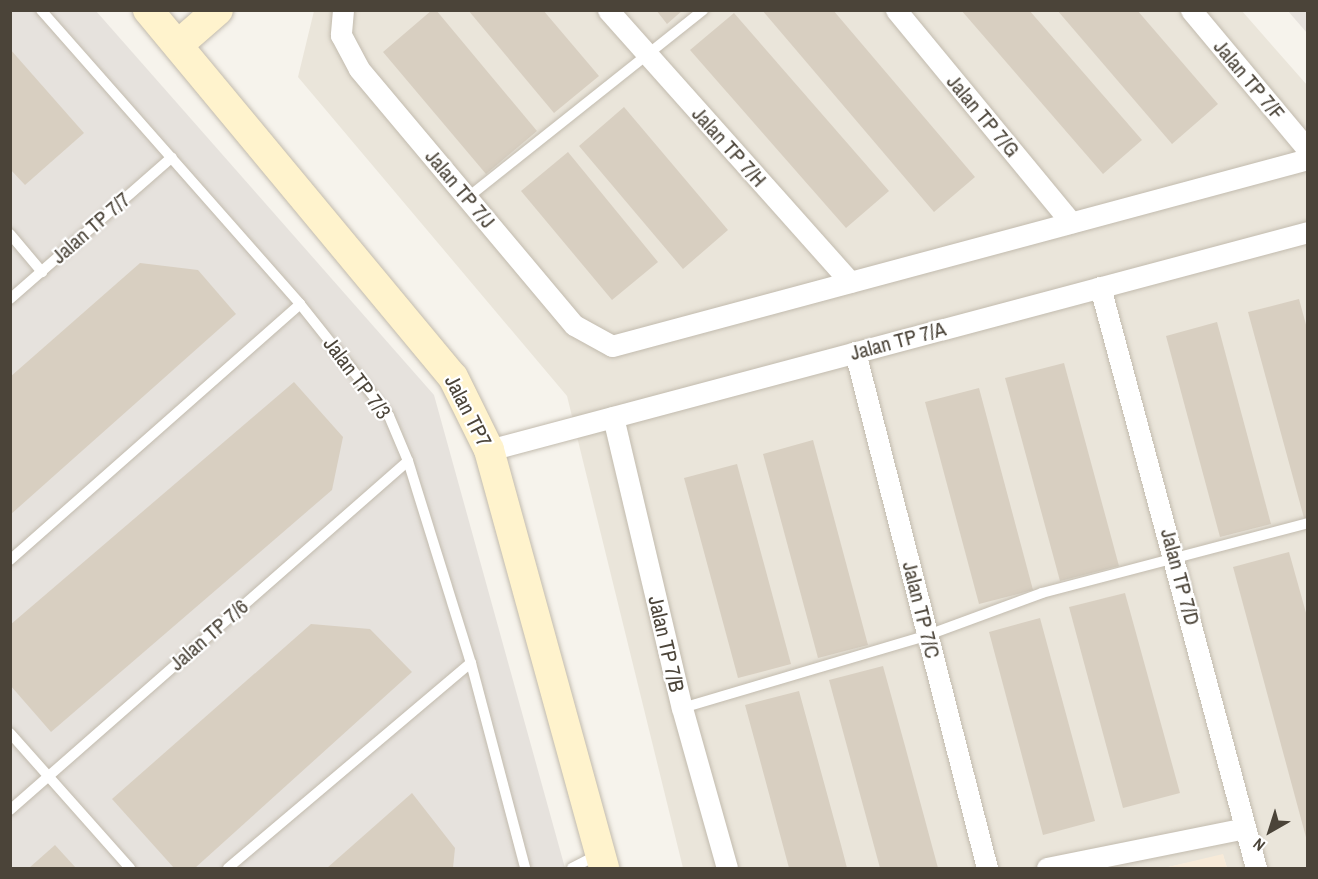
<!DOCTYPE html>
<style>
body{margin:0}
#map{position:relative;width:1318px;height:879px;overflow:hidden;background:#f6f3ec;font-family:"Archivo Narrow",sans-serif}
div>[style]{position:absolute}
.residential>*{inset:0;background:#eae5da}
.commercial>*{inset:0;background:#f7ead8}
.industrial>*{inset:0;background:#e6e2dd}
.building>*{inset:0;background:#d8cfc1}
.roads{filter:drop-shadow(0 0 2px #c2bbae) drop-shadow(0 0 2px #c2bbae)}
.lane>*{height:10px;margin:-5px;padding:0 5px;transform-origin:5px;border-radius:5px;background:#fff}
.street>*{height:21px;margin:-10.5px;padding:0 10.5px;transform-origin:10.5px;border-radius:10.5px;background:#fff}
.secondary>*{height:30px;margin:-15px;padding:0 15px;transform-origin:15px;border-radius:15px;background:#fff3cd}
span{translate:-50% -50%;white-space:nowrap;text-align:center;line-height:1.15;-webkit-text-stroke:4.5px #fff;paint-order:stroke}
.street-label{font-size:21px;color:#4b4439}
.frame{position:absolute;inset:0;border:12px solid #4b4439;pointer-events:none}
.north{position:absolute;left:1240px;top:801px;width:60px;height:60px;-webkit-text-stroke:4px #fff;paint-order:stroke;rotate:219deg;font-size:16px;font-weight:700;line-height:24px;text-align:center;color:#4b4439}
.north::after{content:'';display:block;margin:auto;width:21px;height:27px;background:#4b4439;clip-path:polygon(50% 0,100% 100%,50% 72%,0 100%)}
</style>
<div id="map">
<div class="residential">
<i style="clip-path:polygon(314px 11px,1242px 11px,1307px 85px,1307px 868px,1227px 868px,1223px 855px,1164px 868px,683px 868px,567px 396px,298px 77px)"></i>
</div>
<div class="commercial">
<i style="clip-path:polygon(1223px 854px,1227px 868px,1164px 868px)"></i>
</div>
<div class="industrial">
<i style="clip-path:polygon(10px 11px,96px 11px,434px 395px,565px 868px,11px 868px)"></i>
<i style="clip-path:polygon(1288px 11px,1307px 11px,1307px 33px)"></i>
</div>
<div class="building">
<i style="clip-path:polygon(432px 10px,436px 10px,537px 131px,486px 174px,383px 52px)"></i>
<i style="clip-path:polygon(468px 10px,543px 10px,599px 76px,554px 113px)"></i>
<i style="clip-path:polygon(656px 10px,683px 10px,667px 24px)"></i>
<i style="clip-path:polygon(762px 10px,833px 10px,975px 177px,934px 212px)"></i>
<i style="clip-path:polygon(961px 10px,1029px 10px,1142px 140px,1103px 174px)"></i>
<i style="clip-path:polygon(1057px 10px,1137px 10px,1218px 104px,1172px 144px)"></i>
<i style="clip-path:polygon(734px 13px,889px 191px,846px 228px,690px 50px)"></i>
<i style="clip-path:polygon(10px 49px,84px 133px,25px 185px,10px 169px)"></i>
<i style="clip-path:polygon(624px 107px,728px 230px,683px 269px,579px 146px)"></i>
<i style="clip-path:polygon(568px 152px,658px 262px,612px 300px,521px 191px)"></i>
<i style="clip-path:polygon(140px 263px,198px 270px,236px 314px,10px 515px,10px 377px)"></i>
<i style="clip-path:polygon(1299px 299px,1308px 332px,1308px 518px,1304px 518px,1248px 312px)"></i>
<i style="clip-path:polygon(1217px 322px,1271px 524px,1220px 537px,1166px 336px)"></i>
<i style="clip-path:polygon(1064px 363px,1119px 566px,1060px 581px,1005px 378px)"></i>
<i style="clip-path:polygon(294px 382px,343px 437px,332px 490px,51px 732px,10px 685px,10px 625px)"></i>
<i style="clip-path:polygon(979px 388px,1033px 590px,979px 604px,925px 402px)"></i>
<i style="clip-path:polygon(813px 440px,868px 645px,818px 658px,763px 454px)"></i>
<i style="clip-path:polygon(737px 464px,791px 664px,738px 678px,684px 478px)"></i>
<i style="clip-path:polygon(1289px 552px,1308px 620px,1307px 841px,1233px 567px)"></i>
<i style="clip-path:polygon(1125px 593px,1180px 793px,1123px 808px,1069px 607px)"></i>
<i style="clip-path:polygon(1040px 618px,1095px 821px,1043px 835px,989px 632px)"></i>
<i style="clip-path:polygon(311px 624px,370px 629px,412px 672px,195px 868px,174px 868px,112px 799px)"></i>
<i style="clip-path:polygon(883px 666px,905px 746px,938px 868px,880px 868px,829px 680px)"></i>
<i style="clip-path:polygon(799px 691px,841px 845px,847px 868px,789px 868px,761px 764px,745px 705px)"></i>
<i style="clip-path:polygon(412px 793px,455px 848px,453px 868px,327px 868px)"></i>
<i style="clip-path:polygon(55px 845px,76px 868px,29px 868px)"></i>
</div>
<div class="roads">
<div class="lane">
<i style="left:41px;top:10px;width:392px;rotate:48.6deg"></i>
<i style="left:300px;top:304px;width:143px;rotate:51.5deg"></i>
<i style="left:389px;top:416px;width:49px;rotate:67.1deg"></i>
<i style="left:408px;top:461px;width:212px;rotate:72.7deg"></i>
<i style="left:471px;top:663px;width:212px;rotate:75.2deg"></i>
<i style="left:467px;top:198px;width:302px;rotate:-38.5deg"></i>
<i style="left:10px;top:234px;width:50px;rotate:49.9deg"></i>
<i style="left:10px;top:299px;width:215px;rotate:-41.2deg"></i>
<i style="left:10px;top:560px;width:387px;rotate:-41.4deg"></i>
<i style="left:682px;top:708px;width:257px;rotate:-16.5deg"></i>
<i style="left:928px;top:635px;width:121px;rotate:-20.2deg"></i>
<i style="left:1042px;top:593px;width:275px;rotate:-14.7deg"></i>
<i style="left:10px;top:733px;width:181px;rotate:48.4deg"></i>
<i style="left:10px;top:810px;width:529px;rotate:-41.25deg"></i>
<i style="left:228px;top:868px;width:318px;rotate:-40.2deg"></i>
<i style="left:572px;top:868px;width:28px;rotate:-27deg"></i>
</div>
<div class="street">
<i style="left:343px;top:10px;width:25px;rotate:95deg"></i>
<i style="left:341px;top:35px;width:38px;rotate:62deg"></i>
<i style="left:359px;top:69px;width:334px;rotate:50deg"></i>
<i style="left:574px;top:325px;width:43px;rotate:28.9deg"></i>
<i style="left:612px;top:346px;width:721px;rotate:-15.04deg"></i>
<i style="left:608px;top:10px;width:364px;rotate:48.3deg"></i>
<i style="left:896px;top:10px;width:275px;rotate:50.5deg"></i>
<i style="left:1191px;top:10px;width:182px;rotate:50.1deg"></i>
<i style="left:1100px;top:287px;width:602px;rotate:74.97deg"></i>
<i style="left:855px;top:352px;width:533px;rotate:75.65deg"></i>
<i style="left:613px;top:417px;width:299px;rotate:76.7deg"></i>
<i style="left:682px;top:708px;width:166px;rotate:74.3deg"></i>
<i style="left:489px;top:450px;width:848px;rotate:-14.91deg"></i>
<i style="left:1047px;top:868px;width:202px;rotate:-11.4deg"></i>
</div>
<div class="secondary">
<i style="left:148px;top:10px;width:477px;rotate:50.3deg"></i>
<i style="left:453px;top:377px;width:81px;rotate:63.7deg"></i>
<i style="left:489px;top:450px;width:434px;rotate:74.6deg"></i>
<i style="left:178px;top:45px;width:53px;rotate:-41.2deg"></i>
</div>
</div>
<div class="street-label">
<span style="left:1249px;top:80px;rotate:50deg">Jalan TP 7/F</span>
<span style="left:983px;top:116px;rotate:50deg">Jalan TP 7/G</span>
<span style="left:729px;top:147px;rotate:48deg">Jalan TP 7/H</span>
<span style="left:460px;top:189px;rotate:50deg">Jalan TP 7/J</span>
<span style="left:91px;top:228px;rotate:-41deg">Jalan TP 7/7</span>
<span style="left:898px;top:341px;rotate:-15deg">Jalan TP 7/A</span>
<span style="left:357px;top:378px;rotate:53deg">Jalan TP 7/3</span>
<span style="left:468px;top:411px;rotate:63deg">Jalan TP7</span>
<span style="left:1180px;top:577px;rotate:75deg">Jalan TP 7/D</span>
<span style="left:921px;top:610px;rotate:76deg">Jalan TP 7/C</span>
<span style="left:209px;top:635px;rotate:-41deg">Jalan TP 7/6</span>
<span style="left:666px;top:644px;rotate:77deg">Jalan TP 7/B</span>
</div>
<div class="frame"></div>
<div class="north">N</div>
</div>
